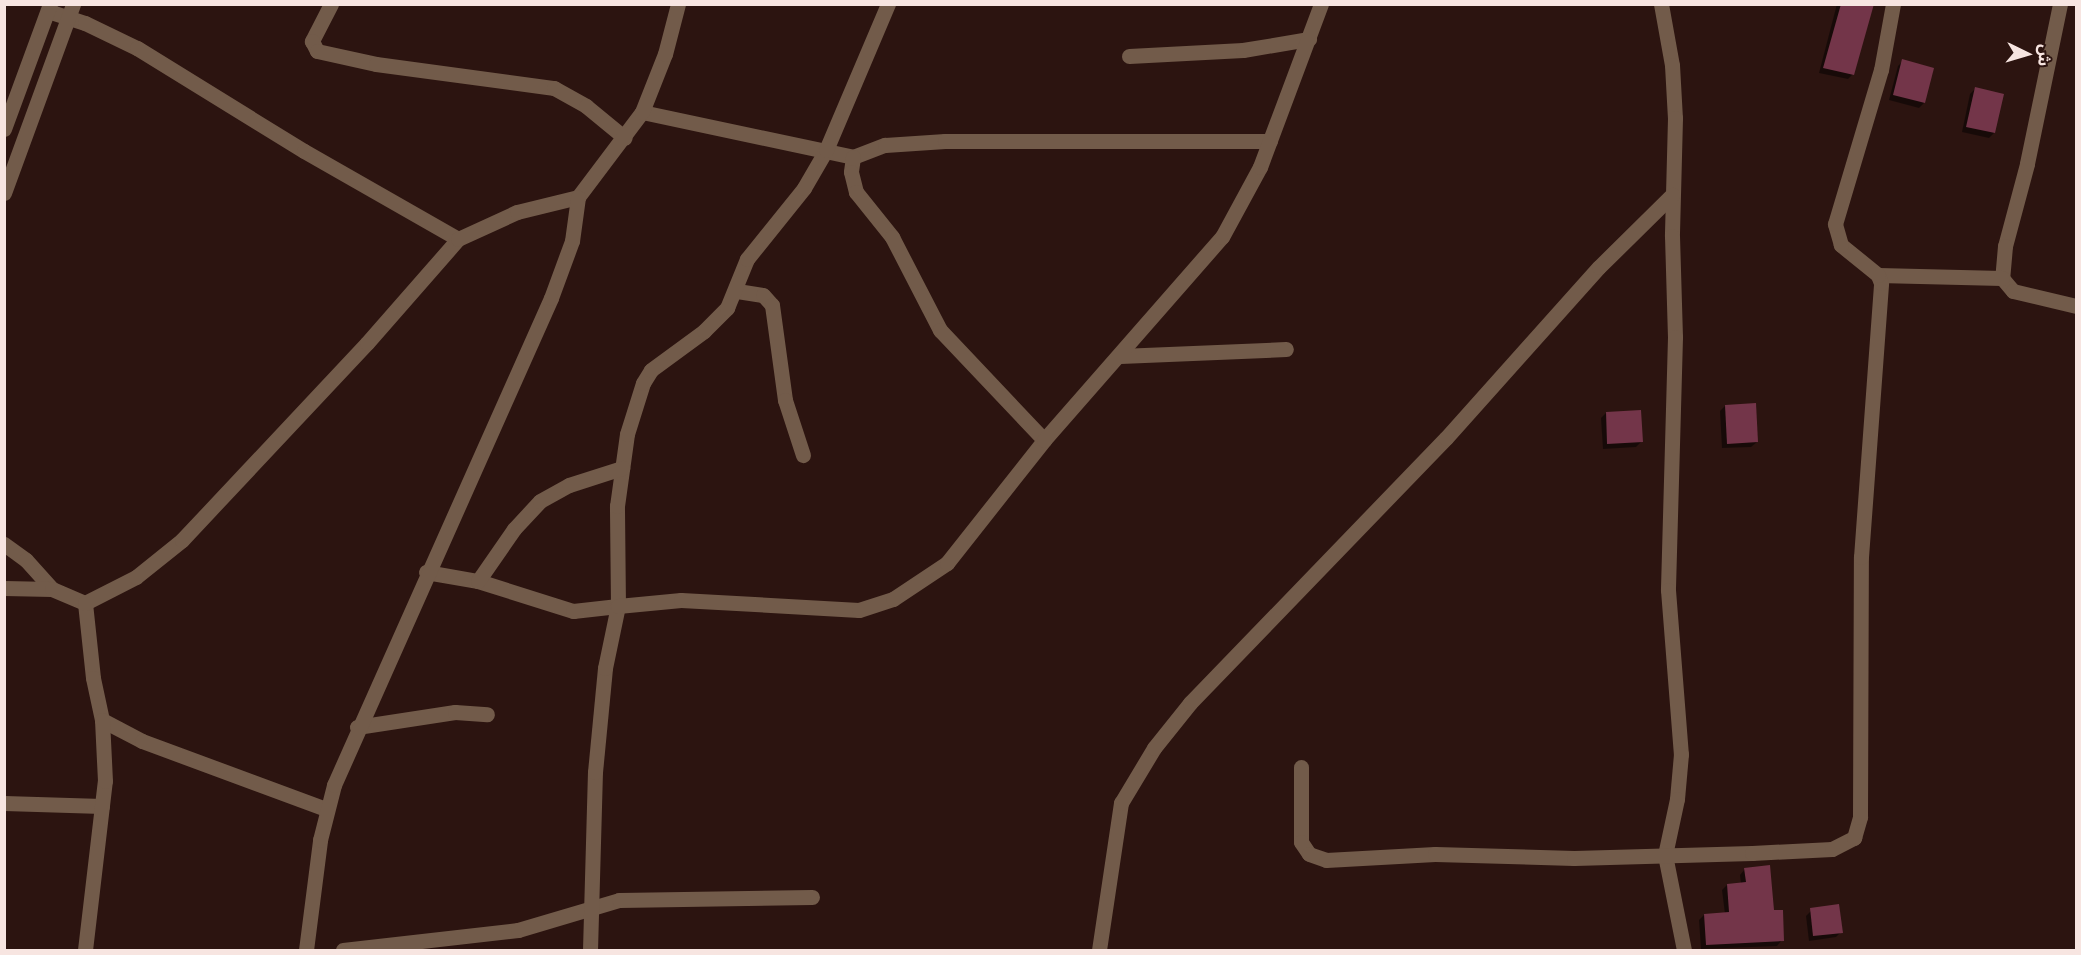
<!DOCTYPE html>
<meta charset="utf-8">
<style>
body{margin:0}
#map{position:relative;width:2081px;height:955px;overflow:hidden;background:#2c1410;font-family:"Golos Text","Noto Sans Arabic",sans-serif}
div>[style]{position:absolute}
.shadow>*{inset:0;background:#0007}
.building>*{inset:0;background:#733549}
.minor>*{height:15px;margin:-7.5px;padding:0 7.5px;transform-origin:7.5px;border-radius:7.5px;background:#725b4a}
span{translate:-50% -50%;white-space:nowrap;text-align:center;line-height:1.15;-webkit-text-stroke:4.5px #2c1410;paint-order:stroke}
.frame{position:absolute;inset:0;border:6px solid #f7e5e1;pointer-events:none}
.north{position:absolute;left:1997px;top:24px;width:60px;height:60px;-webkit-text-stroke:4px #2c1410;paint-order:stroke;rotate:95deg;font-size:16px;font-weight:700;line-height:24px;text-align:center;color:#f7e5e1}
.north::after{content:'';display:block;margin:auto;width:21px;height:27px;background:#f7e5e1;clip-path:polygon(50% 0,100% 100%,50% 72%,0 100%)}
</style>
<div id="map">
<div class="shadow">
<i style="clip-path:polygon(1837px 4px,1873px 4px,1853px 74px,1848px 79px,1819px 73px)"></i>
<i style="clip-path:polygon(1903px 61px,1924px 103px,1919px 108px,1889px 100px,1898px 66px)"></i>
<i style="clip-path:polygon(1975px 89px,1994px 133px,1989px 138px,1962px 132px,1970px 94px)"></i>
<i style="clip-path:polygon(1725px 406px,1757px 442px,1751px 447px,1722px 448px,1720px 411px)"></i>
<i style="clip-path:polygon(1606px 413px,1641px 442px,1636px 447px,1603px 449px,1601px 418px)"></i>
<i style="clip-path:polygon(1745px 869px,1782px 940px,1777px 946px,1701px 949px,1699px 920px,1704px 915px,1725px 914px,1722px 890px,1727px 885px,1741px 884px,1740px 875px)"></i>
<i style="clip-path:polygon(1811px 911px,1841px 932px,1836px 937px,1809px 941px,1806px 916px)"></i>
</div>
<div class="building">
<i style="clip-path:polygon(1841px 4px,1874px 4px,1854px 75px,1823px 68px)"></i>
<i style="clip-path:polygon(1902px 59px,1934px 68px,1925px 103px,1893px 95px)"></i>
<i style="clip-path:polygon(1975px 87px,2004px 94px,1995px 133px,1966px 127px)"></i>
<i style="clip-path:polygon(1756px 403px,1758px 442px,1727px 444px,1725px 405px)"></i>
<i style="clip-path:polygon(1641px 410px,1643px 442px,1607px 444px,1606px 412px)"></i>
<i style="clip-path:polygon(1770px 865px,1774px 910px,1783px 910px,1784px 941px,1706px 945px,1704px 914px,1729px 912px,1727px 884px,1746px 882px,1744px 868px)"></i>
<i style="clip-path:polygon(1839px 904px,1843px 933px,1813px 936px,1810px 908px)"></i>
</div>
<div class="minor">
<i style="left:331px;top:4px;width:42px;rotate:117.2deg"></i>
<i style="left:312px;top:41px;width:11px;rotate:63deg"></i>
<i style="left:317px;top:51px;width:60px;rotate:12.4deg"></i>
<i style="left:376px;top:64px;width:180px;rotate:7.7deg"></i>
<i style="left:554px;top:88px;width:37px;rotate:29deg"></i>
<i style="left:586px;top:106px;width:50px;rotate:39.4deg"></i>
<i style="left:1661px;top:4px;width:62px;rotate:79.8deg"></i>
<i style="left:1672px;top:65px;width:53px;rotate:86.8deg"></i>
<i style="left:1675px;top:118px;width:118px;rotate:91.5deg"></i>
<i style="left:1672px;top:236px;width:101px;rotate:88.3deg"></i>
<i style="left:1675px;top:337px;width:253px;rotate:91.6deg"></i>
<i style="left:1668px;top:590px;width:165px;rotate:85.5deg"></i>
<i style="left:1681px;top:754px;width:45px;rotate:95.1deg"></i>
<i style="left:1677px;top:799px;width:57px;rotate:102.1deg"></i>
<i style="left:1665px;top:855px;width:97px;rotate:78.7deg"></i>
<i style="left:2060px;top:4px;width:163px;rotate:101.7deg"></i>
<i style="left:2027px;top:164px;width:85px;rotate:105deg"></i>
<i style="left:2005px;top:246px;width:32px;rotate:95deg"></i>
<i style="left:2002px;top:278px;width:17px;rotate:50deg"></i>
<i style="left:2013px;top:291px;width:65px;rotate:13.4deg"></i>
<i style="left:48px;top:11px;width:39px;rotate:18deg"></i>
<i style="left:85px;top:23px;width:58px;rotate:25.7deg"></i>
<i style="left:137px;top:48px;width:196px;rotate:31.7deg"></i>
<i style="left:304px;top:151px;width:177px;rotate:29.7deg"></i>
<i style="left:1129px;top:56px;width:114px;rotate:-3deg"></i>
<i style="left:1243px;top:50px;width:67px;rotate:-9.5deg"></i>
<i style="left:642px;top:112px;width:216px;rotate:12deg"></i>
<i style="left:853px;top:157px;width:34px;rotate:-21deg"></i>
<i style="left:885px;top:145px;width:60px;rotate:-3.8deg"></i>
<i style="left:945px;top:141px;width:325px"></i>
<i style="left:4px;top:129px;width:133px;rotate:-69.8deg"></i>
<i style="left:853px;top:157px;width:15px;rotate:98deg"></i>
<i style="left:851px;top:172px;width:21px;rotate:76deg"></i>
<i style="left:856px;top:192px;width:58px;rotate:51.3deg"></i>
<i style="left:892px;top:237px;width:105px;rotate:62.7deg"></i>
<i style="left:940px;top:330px;width:151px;rotate:46.6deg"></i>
<i style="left:4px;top:193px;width:201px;rotate:-69.9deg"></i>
<i style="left:1878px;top:275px;width:124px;rotate:1.4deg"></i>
<i style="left:737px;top:291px;width:26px;rotate:9deg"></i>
<i style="left:763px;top:295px;width:13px;rotate:48deg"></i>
<i style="left:772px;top:305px;width:96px;rotate:82.2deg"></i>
<i style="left:785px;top:400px;width:58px;rotate:71.9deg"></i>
<i style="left:1120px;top:356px;width:166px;rotate:-2.4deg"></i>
<i style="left:4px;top:544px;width:27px;rotate:36deg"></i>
<i style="left:26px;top:560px;width:39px;rotate:48deg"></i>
<i style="left:426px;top:572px;width:53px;rotate:9.8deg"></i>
<i style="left:478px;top:581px;width:100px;rotate:17.5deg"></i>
<i style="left:573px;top:611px;width:45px;rotate:-6.3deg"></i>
<i style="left:618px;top:606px;width:100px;rotate:-90.6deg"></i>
<i style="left:617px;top:506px;width:73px;rotate:-82.1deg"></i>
<i style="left:627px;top:434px;width:53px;rotate:-72.6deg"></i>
<i style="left:643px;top:383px;width:15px;rotate:-58deg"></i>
<i style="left:651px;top:370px;width:66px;rotate:-36.3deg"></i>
<i style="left:704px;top:331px;width:33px;rotate:-45deg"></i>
<i style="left:727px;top:308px;width:53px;rotate:-67.8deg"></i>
<i style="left:747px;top:259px;width:91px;rotate:-51.2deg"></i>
<i style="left:804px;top:188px;width:44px;rotate:-59.9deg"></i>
<i style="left:826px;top:150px;width:159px;rotate:-67deg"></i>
<i style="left:478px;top:581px;width:63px;rotate:-55.3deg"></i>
<i style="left:514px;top:529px;width:38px;rotate:-47deg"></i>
<i style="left:540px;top:501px;width:33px;rotate:-29deg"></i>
<i style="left:569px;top:485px;width:56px;rotate:-17.8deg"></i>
<i style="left:4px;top:588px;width:48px;rotate:1.2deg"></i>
<i style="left:52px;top:589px;width:36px;rotate:23deg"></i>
<i style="left:85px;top:603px;width:75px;rotate:83.9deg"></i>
<i style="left:93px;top:678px;width:43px;rotate:77.9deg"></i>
<i style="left:102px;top:720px;width:45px;rotate:27.7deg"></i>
<i style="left:142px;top:741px;width:196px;rotate:20.3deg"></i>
<i style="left:85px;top:603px;width:57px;rotate:-27deg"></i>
<i style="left:136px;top:577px;width:59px;rotate:-38.8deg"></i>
<i style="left:182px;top:540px;width:270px;rotate:-46.8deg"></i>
<i style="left:367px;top:343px;width:138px;rotate:-48.8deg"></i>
<i style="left:458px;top:239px;width:65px;rotate:-24.6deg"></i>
<i style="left:517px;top:212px;width:63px;rotate:-13.8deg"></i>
<i style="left:578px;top:197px;width:106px;rotate:-53deg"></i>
<i style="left:642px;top:112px;width:62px;rotate:-68.4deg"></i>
<i style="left:665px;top:54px;width:52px;rotate:-75.4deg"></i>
<i style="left:357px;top:727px;width:99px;rotate:-8.7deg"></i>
<i style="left:455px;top:712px;width:32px;rotate:4deg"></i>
<i style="left:1301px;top:767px;width:75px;rotate:90deg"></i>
<i style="left:1301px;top:842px;width:14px;rotate:56deg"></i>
<i style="left:1309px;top:854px;width:18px;rotate:19deg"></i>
<i style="left:1326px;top:860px;width:109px;rotate:-3.2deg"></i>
<i style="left:1435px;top:854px;width:139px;rotate:1.6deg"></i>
<i style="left:1574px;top:858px;width:178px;rotate:-1.6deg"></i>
<i style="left:1752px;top:853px;width:80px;rotate:-2.9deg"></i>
<i style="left:1832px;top:849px;width:25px;rotate:-27deg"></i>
<i style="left:1854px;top:838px;width:22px;rotate:-74deg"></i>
<i style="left:1860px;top:817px;width:260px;rotate:-89.8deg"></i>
<i style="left:1861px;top:557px;width:275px;rotate:-85.8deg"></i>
<i style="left:1881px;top:283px;width:9px;rotate:-111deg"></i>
<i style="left:1878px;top:275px;width:48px;rotate:-141deg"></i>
<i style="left:1841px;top:245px;width:22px;rotate:-106deg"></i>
<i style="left:1835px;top:224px;width:161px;rotate:-73.4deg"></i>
<i style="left:1881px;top:70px;width:67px;rotate:-79.7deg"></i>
<i style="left:4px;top:803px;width:98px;rotate:1.8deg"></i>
<i style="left:85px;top:950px;width:170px;rotate:-83.3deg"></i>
<i style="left:105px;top:781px;width:61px;rotate:-92.8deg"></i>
<i style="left:306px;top:950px;width:111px;rotate:-82.7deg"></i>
<i style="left:320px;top:840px;width:57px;rotate:-75.7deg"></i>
<i style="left:334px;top:785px;width:533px;rotate:-65.98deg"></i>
<i style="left:551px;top:298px;width:61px;rotate:-69.8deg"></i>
<i style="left:572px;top:241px;width:44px;rotate:-82.2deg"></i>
<i style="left:343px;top:950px;width:176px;rotate:-6.5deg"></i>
<i style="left:518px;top:930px;width:105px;rotate:-16.5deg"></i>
<i style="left:619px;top:900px;width:193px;rotate:-0.9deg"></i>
<i style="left:590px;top:950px;width:178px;rotate:-88.4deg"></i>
<i style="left:595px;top:772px;width:104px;rotate:-84.5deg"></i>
<i style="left:605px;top:668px;width:63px;rotate:-78.2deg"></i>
<i style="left:618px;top:606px;width:63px;rotate:-5.4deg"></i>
<i style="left:681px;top:600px;width:178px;rotate:3.2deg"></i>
<i style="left:859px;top:610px;width:36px;rotate:-18deg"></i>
<i style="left:893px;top:599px;width:65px;rotate:-33.7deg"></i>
<i style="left:947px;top:563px;width:157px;rotate:-51.7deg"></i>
<i style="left:1044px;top:440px;width:270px;rotate:-48.8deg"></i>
<i style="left:1222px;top:237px;width:80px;rotate:-61.5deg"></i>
<i style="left:1260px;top:167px;width:174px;rotate:-69.5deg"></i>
<i style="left:1099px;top:950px;width:149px;rotate:-81.5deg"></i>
<i style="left:1121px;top:803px;width:64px;rotate:-59deg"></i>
<i style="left:1154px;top:748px;width:58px;rotate:-51.3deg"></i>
<i style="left:1190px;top:703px;width:368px;rotate:-46deg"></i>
<i style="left:1446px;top:438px;width:229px;rotate:-48.2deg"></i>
<i style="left:1599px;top:267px;width:103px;rotate:-44.6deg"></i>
</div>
<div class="frame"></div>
<div class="north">ش</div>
</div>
